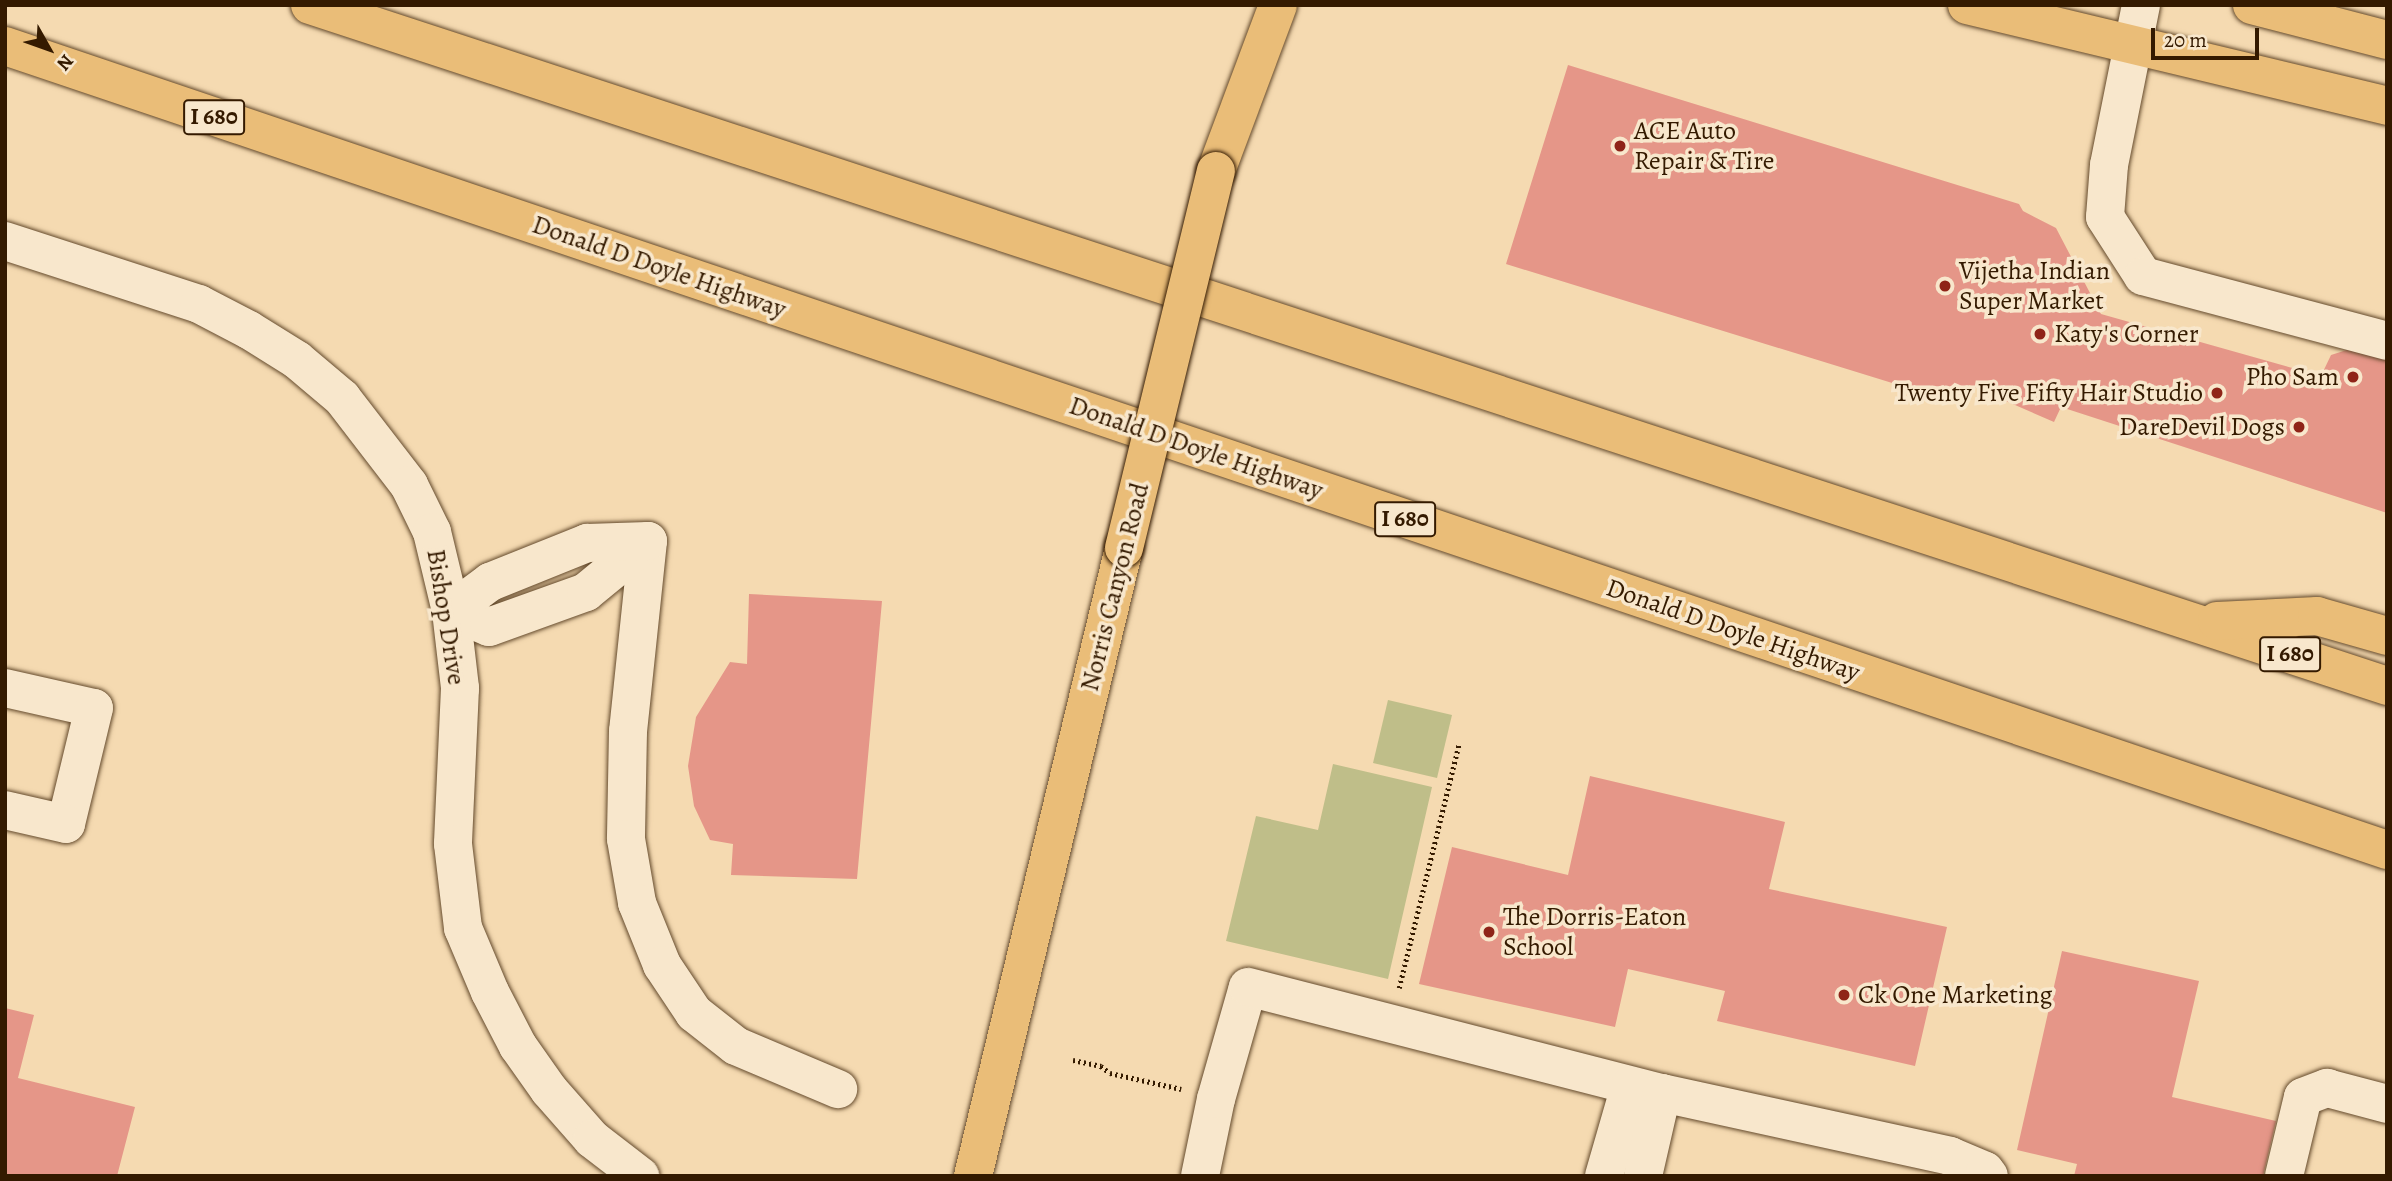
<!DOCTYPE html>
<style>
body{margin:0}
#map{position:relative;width:2392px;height:1181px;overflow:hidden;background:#f5dab1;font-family:Alegreya,serif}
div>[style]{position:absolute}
.green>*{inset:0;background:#bfbe89}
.building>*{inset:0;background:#e59688}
.path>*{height:4.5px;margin-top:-2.25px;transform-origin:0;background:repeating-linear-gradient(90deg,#341a00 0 2px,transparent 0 5.5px)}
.roads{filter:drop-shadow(0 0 2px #644a2c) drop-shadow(0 0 2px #644a2c)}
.minor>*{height:38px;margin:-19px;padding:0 19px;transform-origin:19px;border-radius:19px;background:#f8e7cc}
.major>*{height:38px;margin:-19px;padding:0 19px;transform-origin:19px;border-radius:19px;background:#eabd78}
.highway>*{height:38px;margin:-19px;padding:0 19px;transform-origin:19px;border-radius:19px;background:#eabd78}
.bridges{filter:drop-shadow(0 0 2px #341a00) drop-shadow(0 0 2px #341a00)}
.major-bridge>*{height:38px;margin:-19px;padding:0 19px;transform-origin:19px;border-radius:19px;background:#eabd78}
.dots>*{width:19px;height:19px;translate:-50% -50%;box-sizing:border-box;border:4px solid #f8e7cc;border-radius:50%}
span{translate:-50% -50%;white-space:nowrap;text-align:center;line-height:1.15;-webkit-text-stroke:7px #f8e7cc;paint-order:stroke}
.shield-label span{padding:2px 5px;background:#f8e7cc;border:2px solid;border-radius:5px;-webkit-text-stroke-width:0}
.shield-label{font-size:24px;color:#341a00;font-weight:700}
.poi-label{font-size:26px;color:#341a00}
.left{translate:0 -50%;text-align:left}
.right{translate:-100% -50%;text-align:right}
.street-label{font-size:26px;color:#341a00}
.frame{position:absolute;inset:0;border:7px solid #341a00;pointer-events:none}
.north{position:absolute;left:14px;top:14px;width:70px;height:70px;-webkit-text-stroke:5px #f8e7cc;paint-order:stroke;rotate:130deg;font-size:19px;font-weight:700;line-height:28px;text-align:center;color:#341a00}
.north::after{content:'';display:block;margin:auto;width:24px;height:32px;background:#341a00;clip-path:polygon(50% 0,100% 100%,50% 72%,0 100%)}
.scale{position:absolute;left:2151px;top:28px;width:108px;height:32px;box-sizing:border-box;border:4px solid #341a00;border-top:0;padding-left:9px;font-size:21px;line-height:24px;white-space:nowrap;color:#341a00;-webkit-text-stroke:5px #f8e7cc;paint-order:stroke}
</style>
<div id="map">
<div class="green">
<i style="clip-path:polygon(1388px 700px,1452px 715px,1437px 778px,1373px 763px)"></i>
<i style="clip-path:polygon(1333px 764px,1432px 787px,1388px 979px,1226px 941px,1256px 816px,1318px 830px)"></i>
</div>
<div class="building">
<i style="clip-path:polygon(1568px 65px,2019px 204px,2023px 211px,2056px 228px,2101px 314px,2321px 376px,2331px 355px,2353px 348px,2387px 358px,2387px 513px,2061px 407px,2054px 422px,1969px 385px,1957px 403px,1506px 264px)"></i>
<i style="clip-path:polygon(749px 594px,882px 601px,857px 879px,731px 875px,733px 844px,710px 840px,694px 806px,688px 766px,696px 717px,730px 662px,747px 664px)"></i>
<i style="clip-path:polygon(1590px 776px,1785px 822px,1769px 889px,1947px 927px,1915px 1066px,1717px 1021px,1725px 991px,1628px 969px,1615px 1027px,1419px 984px,1452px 847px,1568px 875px)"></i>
<i style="clip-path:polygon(2062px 951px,2199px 981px,2172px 1097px,2276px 1121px,2263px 1176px,2074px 1176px,2077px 1164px,2017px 1150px)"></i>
<i style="clip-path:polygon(5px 1008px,34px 1015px,18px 1078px,135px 1107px,117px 1176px,5px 1176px)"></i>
</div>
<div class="path">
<i style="left:1399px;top:988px;width:251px;rotate:-76.2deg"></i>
<i style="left:1073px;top:1060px;width:29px;rotate:12deg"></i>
<i style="left:1101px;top:1066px;width:11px;rotate:38deg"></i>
<i style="left:1110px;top:1073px;width:73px;rotate:12.7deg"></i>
</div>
<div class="roads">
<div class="minor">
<i style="left:2141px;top:5px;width:163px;rotate:101.3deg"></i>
<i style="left:2109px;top:165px;width:52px;rotate:94.4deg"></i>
<i style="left:2105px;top:217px;width:70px;rotate:57.2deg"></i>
<i style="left:2143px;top:276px;width:253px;rotate:14.9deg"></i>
<i style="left:5px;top:241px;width:204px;rotate:18deg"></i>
<i style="left:199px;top:304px;width:56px;rotate:27.5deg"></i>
<i style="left:249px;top:330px;width:57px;rotate:32deg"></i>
<i style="left:297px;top:360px;width:59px;rotate:40.2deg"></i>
<i style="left:342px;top:398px;width:110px;rotate:52.4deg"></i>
<i style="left:409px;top:485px;width:52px;rotate:63.9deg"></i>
<i style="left:432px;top:532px;width:81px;rotate:76.5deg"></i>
<i style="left:451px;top:611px;width:78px;rotate:83.3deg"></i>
<i style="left:460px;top:688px;width:156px;rotate:92.6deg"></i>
<i style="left:453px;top:844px;width:85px;rotate:83.2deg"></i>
<i style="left:463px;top:928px;width:69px;rotate:67.1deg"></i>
<i style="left:490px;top:992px;width:61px;rotate:62.6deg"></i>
<i style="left:518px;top:1046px;width:54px;rotate:54.8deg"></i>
<i style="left:549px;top:1090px;width:65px;rotate:48.7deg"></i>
<i style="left:592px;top:1139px;width:61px;rotate:37.6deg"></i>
<i style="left:648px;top:541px;width:191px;rotate:96deg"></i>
<i style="left:628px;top:731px;width:108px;rotate:91.1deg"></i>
<i style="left:626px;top:839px;width:65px;rotate:80.2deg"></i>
<i style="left:637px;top:903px;width:67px;rotate:68deg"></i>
<i style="left:662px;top:965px;width:58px;rotate:56.3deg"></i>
<i style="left:694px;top:1013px;width:53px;rotate:38.2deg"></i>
<i style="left:736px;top:1046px;width:111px;rotate:22.9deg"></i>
<i style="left:451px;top:611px;width:41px;rotate:22.8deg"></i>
<i style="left:489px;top:627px;width:103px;rotate:-19.8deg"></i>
<i style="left:586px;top:592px;width:80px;rotate:-39.4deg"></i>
<i style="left:451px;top:611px;width:49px;rotate:-36.6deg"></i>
<i style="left:490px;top:582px;width:105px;rotate:-21.9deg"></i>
<i style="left:587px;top:543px;width:61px;rotate:-1.9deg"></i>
<i style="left:5px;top:688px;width:91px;rotate:12.7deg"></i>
<i style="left:94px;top:708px;width:119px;rotate:103.6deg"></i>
<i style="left:66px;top:824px;width:63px;rotate:-167.1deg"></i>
<i style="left:1200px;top:1176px;width:79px;rotate:-78.3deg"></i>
<i style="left:1216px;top:1099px;width:116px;rotate:-74.1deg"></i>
<i style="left:1248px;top:987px;width:427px;rotate:14.4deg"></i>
<i style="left:1604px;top:1176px;width:94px;rotate:-73.9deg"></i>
<i style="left:1643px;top:1176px;width:85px;rotate:-77.1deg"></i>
<i style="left:1662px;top:1093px;width:295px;rotate:12.3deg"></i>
<i style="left:1950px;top:1156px;width:38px;rotate:23deg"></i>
<i style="left:1985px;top:1171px;width:6px;rotate:51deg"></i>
<i style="left:2284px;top:1176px;width:81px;rotate:-76.5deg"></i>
<i style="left:2303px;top:1097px;width:26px;rotate:-21deg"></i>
<i style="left:2327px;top:1088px;width:62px;rotate:14.9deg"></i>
</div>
<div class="major">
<i style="left:1967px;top:5px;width:432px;rotate:13.5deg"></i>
<i style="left:2252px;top:5px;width:139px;rotate:14.5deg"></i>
<i style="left:1216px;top:171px;width:177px;rotate:-69.5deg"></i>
<i style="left:973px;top:1176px;width:646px;rotate:-76.48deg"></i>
</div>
<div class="highway">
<i style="left:310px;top:5px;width:2186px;rotate:18.15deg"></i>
<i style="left:5px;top:46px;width:2514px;rotate:18.65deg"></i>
<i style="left:2217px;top:621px;width:100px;rotate:-2.9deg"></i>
<i style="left:2317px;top:616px;width:73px;rotate:15.9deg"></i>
</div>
</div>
<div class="bridges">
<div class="major-bridge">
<i style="left:1124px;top:548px;width:388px;rotate:-76.3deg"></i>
</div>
</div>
<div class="dots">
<i style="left:1620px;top:146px;background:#8f2418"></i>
<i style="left:1945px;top:286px;background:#8f2418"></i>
<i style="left:2040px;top:334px;background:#8f2418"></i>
<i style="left:2353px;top:377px;background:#8f2418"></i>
<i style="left:2217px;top:393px;background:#8f2418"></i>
<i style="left:2299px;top:427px;background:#8f2418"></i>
<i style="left:1489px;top:932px;background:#8f2418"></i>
<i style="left:1844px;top:995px;background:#8f2418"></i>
</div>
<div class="shield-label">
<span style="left:214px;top:117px">I 680</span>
<span style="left:1405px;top:519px">I 680</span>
<span style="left:2290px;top:654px">I 680</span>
</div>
<div class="poi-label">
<span class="left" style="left:1634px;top:146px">ACE Auto<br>Repair &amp; Tire</span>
<span class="left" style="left:1959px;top:286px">Vijetha Indian<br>Super Market</span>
<span class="left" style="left:2054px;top:334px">Katy's Corner</span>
<span class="right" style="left:2339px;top:377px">Pho Sam</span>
<span class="right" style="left:2203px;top:393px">Twenty Five Fifty Hair Studio</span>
<span class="right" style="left:2285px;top:427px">DareDevil Dogs</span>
<span class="left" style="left:1503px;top:932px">The Dorris-Eaton<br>School</span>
<span class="left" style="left:1858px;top:995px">Ck One Marketing</span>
</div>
<div class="street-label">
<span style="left:659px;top:267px;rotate:19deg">Donald D Doyle Highway</span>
<span style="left:1196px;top:448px;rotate:19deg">Donald D Doyle Highway</span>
<span style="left:1115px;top:587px;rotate:-76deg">Norris Canyon Road</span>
<span style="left:446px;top:617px;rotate:81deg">Bishop Drive</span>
<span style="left:1733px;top:630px;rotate:19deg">Donald D Doyle Highway</span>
</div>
<div class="frame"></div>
<div class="north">N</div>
<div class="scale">20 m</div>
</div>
